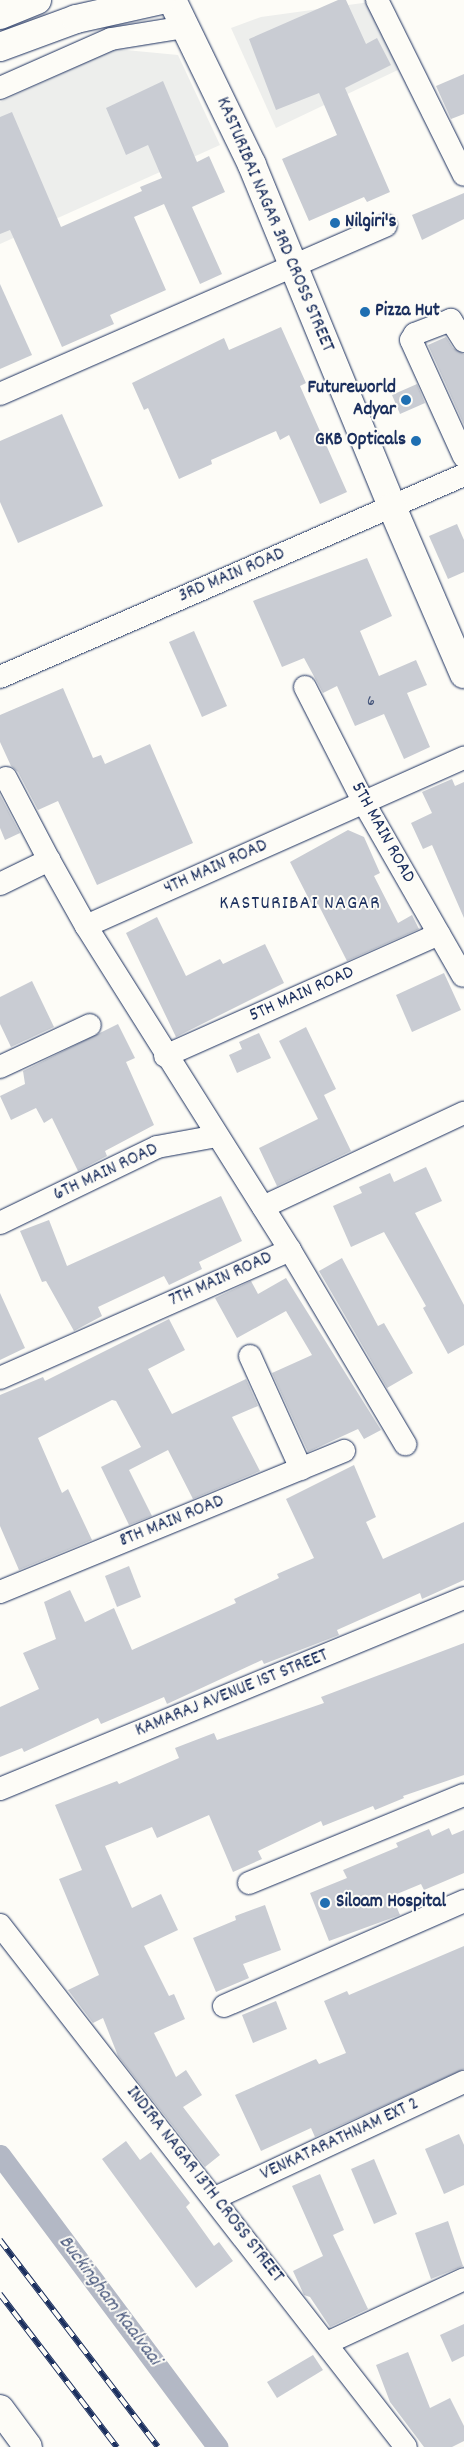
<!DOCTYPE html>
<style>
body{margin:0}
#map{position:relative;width:464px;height:2447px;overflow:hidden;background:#fdfcf7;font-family:Dekko,sans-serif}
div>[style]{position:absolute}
.built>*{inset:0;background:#edeeec}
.canal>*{height:21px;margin:-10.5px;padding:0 10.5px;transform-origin:10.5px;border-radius:10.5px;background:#b3b8c5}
.building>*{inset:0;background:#c9ccd3}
.roads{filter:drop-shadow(0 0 1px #1b2f5e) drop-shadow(0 0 1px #1b2f5e)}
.minor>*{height:22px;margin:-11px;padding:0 11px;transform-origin:11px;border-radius:11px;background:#fdfcf7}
.tertiary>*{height:28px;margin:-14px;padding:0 14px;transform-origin:14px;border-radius:14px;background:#fdfcf7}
.primary>*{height:28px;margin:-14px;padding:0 14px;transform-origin:14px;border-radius:14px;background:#fdfcf7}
.rail>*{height:5.5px;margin-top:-2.75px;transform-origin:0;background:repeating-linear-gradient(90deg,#fdfcf7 0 11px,#1b2f5e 0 22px);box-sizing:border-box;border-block:1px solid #1b2f5e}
.dots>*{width:14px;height:14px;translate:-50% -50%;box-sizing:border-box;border:2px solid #fdfcf7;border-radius:50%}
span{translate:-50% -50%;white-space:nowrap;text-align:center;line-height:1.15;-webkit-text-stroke:4px #fdfcf7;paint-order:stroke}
.number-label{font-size:16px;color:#46567b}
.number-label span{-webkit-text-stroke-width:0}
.poi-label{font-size:19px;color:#1b2f5e;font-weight:700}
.left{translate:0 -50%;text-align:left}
.right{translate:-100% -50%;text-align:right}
.street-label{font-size:19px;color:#1b2f5e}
.neighbourhood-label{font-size:20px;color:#1b2f5e;letter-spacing:1px}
.water-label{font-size:20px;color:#49587d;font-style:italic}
</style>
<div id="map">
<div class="built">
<i style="clip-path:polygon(370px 2px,402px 68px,276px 128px,231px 28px,261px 17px)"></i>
<i style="clip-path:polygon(115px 49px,178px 55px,220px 145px,0 244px,0 102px)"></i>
</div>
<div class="canal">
<i style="left:0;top:2155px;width:364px;rotate:53.3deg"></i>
</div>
<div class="building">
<i style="clip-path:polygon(338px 0,346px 0,366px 44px,377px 38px,391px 65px,345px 88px,390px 192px,367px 202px,364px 197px,309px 221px,282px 159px,337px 135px,319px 93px,276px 110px,249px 39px)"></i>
<i style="clip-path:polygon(464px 74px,464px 114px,451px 119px,436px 86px)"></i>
<i style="clip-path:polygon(163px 81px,197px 162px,209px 156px,225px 192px,192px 207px,222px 274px,200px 284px,164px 204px,134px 217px,166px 290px,110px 315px,114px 324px,62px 347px,10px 230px,0 234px,0 117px,12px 112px,61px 227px,142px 191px,140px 187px,162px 178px,148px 145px,126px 155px,106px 108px)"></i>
<i style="clip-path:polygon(464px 193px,464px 219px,422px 240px,412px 215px)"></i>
<i style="clip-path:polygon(0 284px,32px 355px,0 369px)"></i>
<i style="clip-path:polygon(281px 327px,306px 383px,300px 386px,347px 492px,320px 504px,289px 435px,280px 440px,276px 431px,211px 460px,212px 464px,179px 479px,148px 408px,144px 410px,132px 383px,224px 338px,229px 350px)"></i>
<i style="clip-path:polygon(446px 337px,453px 348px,464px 354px,464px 425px,428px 345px)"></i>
<i style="clip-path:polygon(417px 384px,425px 403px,400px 414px,392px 395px)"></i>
<i style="clip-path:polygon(62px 414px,103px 506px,18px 543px,0 502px,0 441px)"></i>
<i style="clip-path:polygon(457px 524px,464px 540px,464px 572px,448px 579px,429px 536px)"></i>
<i style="clip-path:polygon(367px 558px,392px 616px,360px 631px,379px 676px,416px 660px,427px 685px,407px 693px,430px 747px,404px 759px,384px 714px,355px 726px,337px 686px,323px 693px,304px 658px,282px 667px,253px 601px)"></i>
<i style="clip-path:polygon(194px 631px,227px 706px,202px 717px,169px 642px)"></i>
<i style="clip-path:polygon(63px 688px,93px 758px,101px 755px,105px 764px,150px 744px,193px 843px,97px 885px,58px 801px,38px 810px,18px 772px,11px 766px,0 742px,0 715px)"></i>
<i style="clip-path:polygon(452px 779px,455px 786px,464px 782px,464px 918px,432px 845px,423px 849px,411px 823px,432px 813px,422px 792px)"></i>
<i style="clip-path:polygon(0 795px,20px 833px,5px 840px,0 828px)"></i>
<i style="clip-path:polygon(348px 830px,364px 837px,380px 873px,374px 876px,398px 923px,412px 915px,419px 929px,347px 961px,318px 904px,313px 907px,290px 862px)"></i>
<i style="clip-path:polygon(157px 917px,186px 976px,220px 959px,223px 964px,265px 944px,284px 983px,176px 1037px,126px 933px)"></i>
<i style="clip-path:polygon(444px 973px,461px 1010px,412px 1032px,396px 995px)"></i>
<i style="clip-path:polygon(32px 981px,54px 1027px,11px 1047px,0 1024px,0 997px)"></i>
<i style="clip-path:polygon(118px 1024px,135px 1058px,126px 1062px,154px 1125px,105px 1151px,107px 1156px,78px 1171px,52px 1118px,44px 1123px,36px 1108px,11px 1120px,0 1096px,25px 1084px,23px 1071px)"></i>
<i style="clip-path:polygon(306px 1027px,336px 1089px,324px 1095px,351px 1151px,277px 1186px,259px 1148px,318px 1119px,279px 1041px)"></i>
<i style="clip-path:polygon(259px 1033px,271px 1058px,237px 1073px,229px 1055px,242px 1049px,239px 1042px)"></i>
<i style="clip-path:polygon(426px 1167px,442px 1201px,415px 1213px,464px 1305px,464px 1345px,448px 1354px,423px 1308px,426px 1306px,384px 1232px,351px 1247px,333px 1206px,362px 1193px,359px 1187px,390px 1173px,394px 1182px)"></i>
<i style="clip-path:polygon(221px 1196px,242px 1241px,199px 1262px,202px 1269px,169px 1285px,164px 1276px,98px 1307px,102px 1316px,74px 1331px,46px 1281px,42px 1282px,20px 1231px,49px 1220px,67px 1266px)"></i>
<i style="clip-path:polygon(342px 1258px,378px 1326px,384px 1323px,413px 1373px,387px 1388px,319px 1271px)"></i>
<i style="clip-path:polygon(286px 1278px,381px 1430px,364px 1439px,358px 1429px,308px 1452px,272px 1373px,312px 1355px,286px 1311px,237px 1338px,215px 1298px,251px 1281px,258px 1294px)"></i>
<i style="clip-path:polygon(0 1293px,25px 1348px,0 1360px)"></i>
<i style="clip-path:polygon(169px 1319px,185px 1350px,148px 1369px,172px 1414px,246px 1379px,258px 1406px,232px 1417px,260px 1471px,193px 1499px,168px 1450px,129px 1470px,152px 1516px,129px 1525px,101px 1467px,141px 1447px,116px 1401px,112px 1400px,38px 1438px,62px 1493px,68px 1489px,92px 1540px,19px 1570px,0 1526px,0 1395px,43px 1377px,45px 1381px)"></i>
<i style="clip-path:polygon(354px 1465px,376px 1517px,366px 1522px,383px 1559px,464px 1522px,464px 1580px,422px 1599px,420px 1593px,337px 1630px,339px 1635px,264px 1664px,262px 1660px,167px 1704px,164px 1697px,101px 1724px,98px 1718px,24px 1752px,22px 1748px,0 1757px,0 1707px,39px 1689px,23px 1653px,56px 1639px,44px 1602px,70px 1590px,85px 1622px,114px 1608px,132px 1650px,236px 1603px,234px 1599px,279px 1578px,277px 1574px,314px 1558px,286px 1499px)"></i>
<i style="clip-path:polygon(129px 1566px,141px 1597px,117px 1607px,105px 1576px)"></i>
<i style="clip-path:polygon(464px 1643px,464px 1775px,403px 1796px,404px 1798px,375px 1810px,373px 1806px,323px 1826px,321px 1821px,258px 1851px,262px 1859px,233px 1872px,209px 1815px,157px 1838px,152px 1827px,105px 1846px,132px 1908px,161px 1894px,178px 1930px,144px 1946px,169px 1996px,174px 1994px,185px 2019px,154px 2033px,176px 2077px,186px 2070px,202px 2095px,183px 2107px,220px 2155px,205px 2167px,118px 2056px,103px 2018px,93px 2023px,68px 1990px,99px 1975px,59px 1879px,82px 1870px,55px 1805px,117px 1781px,119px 1784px,179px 1758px,175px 1748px,214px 1733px,217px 1740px,324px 1703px,321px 1697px)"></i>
<i style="clip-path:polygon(449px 1828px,452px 1835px,464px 1830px,464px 1873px,424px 1890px,421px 1884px,392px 1896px,400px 1915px,329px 1941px,310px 1893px,347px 1878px,343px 1870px,398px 1847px,396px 1843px,429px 1829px,432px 1836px)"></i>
<i style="clip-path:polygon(265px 1905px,281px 1950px,243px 1964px,249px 1978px,216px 1992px,193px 1938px,236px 1920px,235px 1916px)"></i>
<i style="clip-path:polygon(464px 1946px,464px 2069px,315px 2137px,311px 2128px,261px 2151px,235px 2095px,316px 2059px,319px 2064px,346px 2053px,324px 2001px,347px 1991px,349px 1995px)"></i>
<i style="clip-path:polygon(276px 2001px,287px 2029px,253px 2043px,242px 2015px)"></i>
<i style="clip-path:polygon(459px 2134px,464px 2145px,464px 2185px,444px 2194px,425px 2149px)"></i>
<i style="clip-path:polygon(126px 2141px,140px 2160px,151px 2152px,190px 2203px,186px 2207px,214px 2246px,219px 2242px,233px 2261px,196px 2288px,102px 2159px)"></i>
<i style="clip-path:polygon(374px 2159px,397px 2214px,374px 2224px,351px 2169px)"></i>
<i style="clip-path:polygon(320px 2174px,344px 2230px,333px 2235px,368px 2309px,330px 2327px,310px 2297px,304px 2295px,293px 2271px,323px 2256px,292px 2186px)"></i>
<i style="clip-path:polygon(448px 2221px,463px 2266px,431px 2279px,415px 2233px)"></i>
<i style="clip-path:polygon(464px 2324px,464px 2356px,452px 2362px,440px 2335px)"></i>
<i style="clip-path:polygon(408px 2352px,430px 2408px,450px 2398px,464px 2426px,464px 2441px,452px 2447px,424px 2447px,390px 2402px,376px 2365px)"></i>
<i style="clip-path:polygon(313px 2355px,323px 2370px,277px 2398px,267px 2382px)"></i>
</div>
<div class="roads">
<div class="minor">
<i style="left:377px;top:0;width:195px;rotate:63.6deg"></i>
<i style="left:0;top:88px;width:121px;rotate:-23.8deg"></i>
<i style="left:111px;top:39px;width:75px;rotate:-9.2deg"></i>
<i style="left:464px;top:341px;width:25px;rotate:-122deg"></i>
<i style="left:451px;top:320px;width:39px;rotate:159deg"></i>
<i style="left:415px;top:334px;width:7px;rotate:124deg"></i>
<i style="left:411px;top:340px;width:128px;rotate:65.6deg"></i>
<i style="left:0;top:394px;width:421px;rotate:-23.6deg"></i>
<i style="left:0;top:677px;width:506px;rotate:-23.53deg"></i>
<i style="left:305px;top:687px;width:130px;rotate:63deg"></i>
<i style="left:364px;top:803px;width:199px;rotate:60.2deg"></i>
<i style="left:6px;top:778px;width:93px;rotate:62.3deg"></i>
<i style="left:0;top:884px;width:55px;rotate:-26.1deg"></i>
<i style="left:49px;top:860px;width:76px;rotate:60.7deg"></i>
<i style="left:86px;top:926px;width:414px;rotate:-24deg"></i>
<i style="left:86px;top:926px;width:383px;rotate:57.8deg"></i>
<i style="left:165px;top:1056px;width:300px;rotate:-24deg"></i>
<i style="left:0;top:1067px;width:99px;rotate:-25deg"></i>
<i style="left:263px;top:1207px;width:222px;rotate:-25.1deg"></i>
<i style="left:0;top:1223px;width:174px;rotate:-25.8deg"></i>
<i style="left:157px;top:1147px;width:61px;rotate:-10.4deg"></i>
<i style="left:250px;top:1356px;width:124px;rotate:65.7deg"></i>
<i style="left:0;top:1378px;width:317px;rotate:-23.8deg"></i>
<i style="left:290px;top:1250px;width:226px;rotate:59.3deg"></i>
<i style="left:0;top:1592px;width:372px;rotate:-22.3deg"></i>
<i style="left:0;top:1789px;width:502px;rotate:-22.37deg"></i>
<i style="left:249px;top:1883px;width:232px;rotate:-22.3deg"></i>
<i style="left:0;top:1925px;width:661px;rotate:52.13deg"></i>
<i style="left:224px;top:2006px;width:262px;rotate:-23.6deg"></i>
<i style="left:215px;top:2198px;width:275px;rotate:-25deg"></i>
<i style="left:327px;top:2343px;width:151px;rotate:-25deg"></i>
</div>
<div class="tertiary">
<i style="left:172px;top:0;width:183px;rotate:64.1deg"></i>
<i style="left:252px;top:165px;width:370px;rotate:67.7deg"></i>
<i style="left:392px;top:507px;width:182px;rotate:66.7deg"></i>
</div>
<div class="primary">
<i style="left:0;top:15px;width:40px;rotate:-22deg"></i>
<i style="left:0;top:47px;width:81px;rotate:-20.2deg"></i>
<i style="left:76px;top:19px;width:87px;rotate:-12.6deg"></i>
<i style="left:0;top:2409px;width:47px;rotate:53.6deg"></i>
</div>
</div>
<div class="rail">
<i style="left:0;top:2240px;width:260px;rotate:52.6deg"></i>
<i style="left:0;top:2294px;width:193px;rotate:52.6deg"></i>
</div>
<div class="dots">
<i style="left:335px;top:223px;background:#1f6fb2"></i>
<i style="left:365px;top:312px;background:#1f6fb2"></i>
<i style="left:406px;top:400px;background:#1f6fb2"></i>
<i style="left:416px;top:441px;background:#1f6fb2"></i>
<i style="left:325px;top:1903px;background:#1f6fb2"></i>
</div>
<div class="number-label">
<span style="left:371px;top:702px">6</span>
</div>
<div class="poi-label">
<span class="left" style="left:345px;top:223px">Nilgiri's</span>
<span class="left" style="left:375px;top:312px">Pizza Hut</span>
<span class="right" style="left:396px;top:400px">Futureworld<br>Adyar</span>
<span class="right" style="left:406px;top:441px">GKB Opticals</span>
<span class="left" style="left:336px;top:1903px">Siloam Hospital</span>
</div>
<div class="street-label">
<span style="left:274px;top:225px;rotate:67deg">KASTURIBAI NAGAR 3RD CROSS STREET</span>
<span style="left:232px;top:576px;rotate:-23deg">3RD MAIN ROAD</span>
<span style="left:382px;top:833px;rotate:61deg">5TH MAIN ROAD</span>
<span style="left:216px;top:868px;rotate:-24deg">4TH MAIN ROAD</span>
<span style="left:302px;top:995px;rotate:-24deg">5TH MAIN ROAD</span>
<span style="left:106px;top:1173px;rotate:-25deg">6TH MAIN ROAD</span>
<span style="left:221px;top:1280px;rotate:-24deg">7TH MAIN ROAD</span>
<span style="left:172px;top:1522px;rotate:-22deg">8TH MAIN ROAD</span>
<span style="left:232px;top:1694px;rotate:-22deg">KAMARAJ AVENUE 1ST STREET</span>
<span style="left:340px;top:2140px;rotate:-25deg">VENKATARATHNAM EXT 2</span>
<span style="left:204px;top:2185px;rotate:52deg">INDIRA NAGAR 13TH CROSS STREET</span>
</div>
<div class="neighbourhood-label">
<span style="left:300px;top:904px">KASTURIBAI NAGAR</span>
</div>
<div class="water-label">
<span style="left:109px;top:2301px;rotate:53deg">Buckingham Kaalvaai</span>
</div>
</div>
